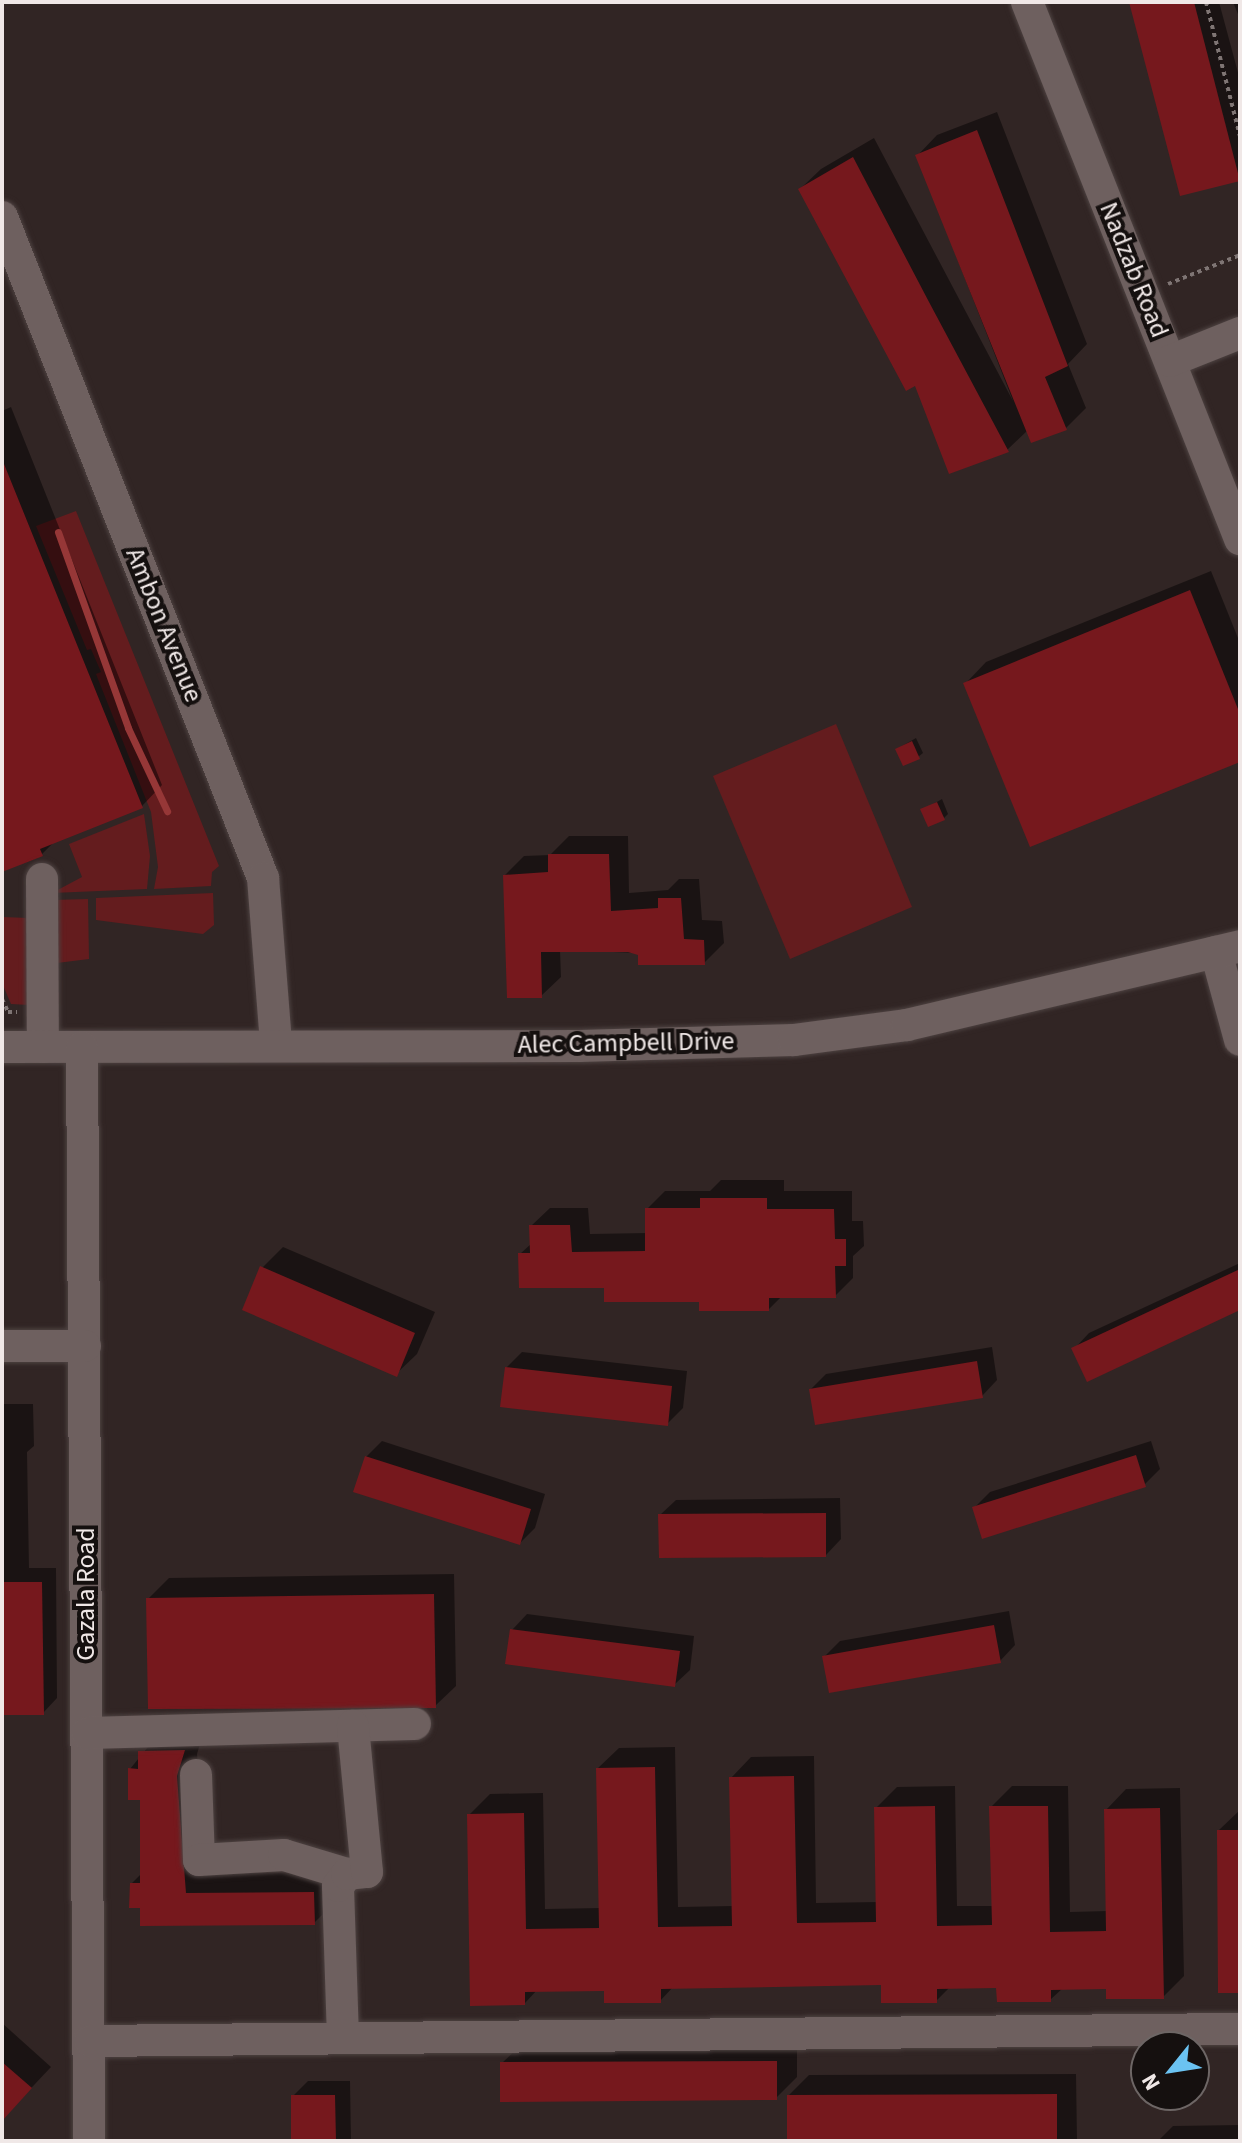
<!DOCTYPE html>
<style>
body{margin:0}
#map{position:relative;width:1242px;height:2143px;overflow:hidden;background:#312524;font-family:"Source Sans 3",sans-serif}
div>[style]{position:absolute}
.green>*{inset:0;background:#641c1e}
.shadow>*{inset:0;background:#0007}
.stream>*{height:7px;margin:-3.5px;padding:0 3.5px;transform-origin:3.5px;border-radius:3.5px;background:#963737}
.building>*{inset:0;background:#76181d}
.path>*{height:4px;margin-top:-2px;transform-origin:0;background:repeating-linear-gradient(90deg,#7f7574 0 4px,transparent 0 8px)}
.roads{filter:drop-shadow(0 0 2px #4d4241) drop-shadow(0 0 2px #4d4241)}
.minor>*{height:32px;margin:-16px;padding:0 16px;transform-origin:16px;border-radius:16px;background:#6e605f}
span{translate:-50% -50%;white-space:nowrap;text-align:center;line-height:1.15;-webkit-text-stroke:8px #15100f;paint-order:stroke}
.street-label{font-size:26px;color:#f0e8e7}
.frame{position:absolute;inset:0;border:4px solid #f0e8e7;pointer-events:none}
.north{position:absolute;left:1130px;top:2031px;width:80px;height:80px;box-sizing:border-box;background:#15100f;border:2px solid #6d6665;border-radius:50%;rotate:240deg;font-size:22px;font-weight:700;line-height:32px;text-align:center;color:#f0e8e7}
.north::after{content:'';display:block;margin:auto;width:28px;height:36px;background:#6bc3f2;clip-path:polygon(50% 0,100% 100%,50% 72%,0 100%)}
</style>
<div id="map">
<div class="green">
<i style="clip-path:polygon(76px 511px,219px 866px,212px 872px,211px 886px,154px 889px,158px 867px,151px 812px,96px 674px,101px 672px,91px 649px,87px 650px,36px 526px)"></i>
<i style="clip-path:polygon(836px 724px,912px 907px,790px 959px,713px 776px)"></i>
<i style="clip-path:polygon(144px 814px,150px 856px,147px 889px,52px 893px,82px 877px,69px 844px)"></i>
<i style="clip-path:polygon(213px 893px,214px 925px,203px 934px,96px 920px,96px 898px)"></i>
<i style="clip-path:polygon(88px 899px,89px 959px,57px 963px,52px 900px)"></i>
<i style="clip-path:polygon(2px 917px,29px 918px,29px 1005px,11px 1004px,2px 983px)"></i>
</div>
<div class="shadow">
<i style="clip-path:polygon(1134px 2px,1219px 2px,1240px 80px,1240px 179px,1182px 194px)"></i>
<i style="clip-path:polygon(1233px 2px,1240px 2px,1240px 19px)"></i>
<i style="clip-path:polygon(997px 112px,1087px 344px,1068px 364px,1086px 408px,1066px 428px,1028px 430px,1007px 450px,916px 383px,800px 189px,821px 169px,874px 138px,1013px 401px,917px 156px,937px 135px)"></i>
<i style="clip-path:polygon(11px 407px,162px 785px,142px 806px,55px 841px,42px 854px,2px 870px,2px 411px)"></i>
<i style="clip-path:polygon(1211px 571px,1240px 643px,1240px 760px,966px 683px,986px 662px)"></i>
<i style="clip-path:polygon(916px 738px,923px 753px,918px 757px,897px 749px)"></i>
<i style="clip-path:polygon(942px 799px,948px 814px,944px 818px,923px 810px)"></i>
<i style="clip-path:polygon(569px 836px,628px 836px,629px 893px,668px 890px,679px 879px,699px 879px,702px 920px,722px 921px,724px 943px,704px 963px,640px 953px,560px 950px,561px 977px,541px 996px,505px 875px,524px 856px,550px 855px)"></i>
<i style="clip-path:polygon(721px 1180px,784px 1180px,784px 1191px,852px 1191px,852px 1221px,863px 1221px,864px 1246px,853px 1256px,853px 1278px,835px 1296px,782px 1296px,769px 1309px,606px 1286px,520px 1254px,532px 1243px,531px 1226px,550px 1208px,588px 1208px,590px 1234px,647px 1233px,647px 1209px,665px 1191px,710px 1191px)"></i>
<i style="clip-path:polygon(283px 1247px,435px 1312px,417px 1354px,396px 1374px,262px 1268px)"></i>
<i style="clip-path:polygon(1240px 1263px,1240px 1308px,1074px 1349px,1089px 1333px)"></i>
<i style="clip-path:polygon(992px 1347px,997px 1380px,982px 1396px,811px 1389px,826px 1374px)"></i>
<i style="clip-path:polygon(522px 1352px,687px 1371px,683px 1408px,667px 1424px,506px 1368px)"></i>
<i style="clip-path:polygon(2px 1404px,33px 1404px,34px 1446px,27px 1452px,29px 1568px,56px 1568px,57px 1698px,43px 1713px,2px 1713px)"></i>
<i style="clip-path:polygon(382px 1441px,545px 1494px,535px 1528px,520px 1543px,366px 1457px)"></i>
<i style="clip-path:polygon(1151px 1441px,1160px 1469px,1144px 1485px,974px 1508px,990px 1492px)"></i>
<i style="clip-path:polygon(840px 1498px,841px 1539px,826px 1555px,660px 1515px,676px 1500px)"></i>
<i style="clip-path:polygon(454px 1574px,456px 1686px,435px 1706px,148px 1599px,169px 1578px)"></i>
<i style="clip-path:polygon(1009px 1611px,1015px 1645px,1000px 1661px,824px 1657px,840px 1641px)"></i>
<i style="clip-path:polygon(527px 1614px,694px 1636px,690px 1670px,674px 1685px,512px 1630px)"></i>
<i style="clip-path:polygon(204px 1730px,197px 1754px,206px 1873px,334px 1872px,334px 1903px,314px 1923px,142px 1906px,132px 1883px,142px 1873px,141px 1798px,130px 1769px,161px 1731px)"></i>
<i style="clip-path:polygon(675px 1747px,678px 1907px,733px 1906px,731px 1778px,751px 1757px,814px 1756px,816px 1903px,878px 1902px,876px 1808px,897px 1787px,955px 1786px,957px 1906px,993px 1906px,991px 1807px,1012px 1786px,1068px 1786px,1070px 1912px,1108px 1911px,1106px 1810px,1126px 1789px,1180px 1788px,1184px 1976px,1163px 1997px,1108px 1987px,1063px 1988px,1050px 2000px,998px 1986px,950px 1987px,936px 2001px,883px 1983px,674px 1986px,660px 2001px,606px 1988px,538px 1989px,525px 2003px,469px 1815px,490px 1794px,543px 1793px,545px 1909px,601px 1908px,598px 1768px,619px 1748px)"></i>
<i style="clip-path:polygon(1240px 1810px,1240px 1991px,1219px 1830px)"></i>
<i style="clip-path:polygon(2px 2023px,51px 2067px,2px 2119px)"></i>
<i style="clip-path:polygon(797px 2041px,797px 2077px,776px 2098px,502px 2063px,523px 2043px)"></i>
<i style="clip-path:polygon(1076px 2074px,1077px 2141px,789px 2141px,789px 2095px,809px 2075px)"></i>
<i style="clip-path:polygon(308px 2081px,350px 2081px,351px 2141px,293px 2141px,293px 2096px)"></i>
<i style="clip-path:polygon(1240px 2125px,1240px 2141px,1158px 2141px,1173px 2126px)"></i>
</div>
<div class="stream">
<i style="left:58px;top:532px;width:208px;rotate:70.3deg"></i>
<i style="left:128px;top:728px;width:92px;rotate:64.8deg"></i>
</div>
<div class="building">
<i style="clip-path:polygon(1129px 2px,1194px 2px,1240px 181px,1180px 196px)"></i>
<i style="clip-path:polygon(977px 130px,1068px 366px,1045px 377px,1067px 430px,1031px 443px,915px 155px)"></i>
<i style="clip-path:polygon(853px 157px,929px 302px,1009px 452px,949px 474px,915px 386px,906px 391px,798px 189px)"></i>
<i style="clip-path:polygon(2px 459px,143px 808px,40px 849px,43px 856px,2px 872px)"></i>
<i style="clip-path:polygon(1190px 590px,1240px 714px,1240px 762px,1030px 847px,963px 683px)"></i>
<i style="clip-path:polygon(912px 741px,920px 759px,903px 766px,895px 749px)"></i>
<i style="clip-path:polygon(937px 802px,945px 820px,928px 827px,920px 809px)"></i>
<i style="clip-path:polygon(548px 854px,609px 854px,611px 911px,658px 908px,658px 898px,681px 898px,684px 939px,704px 940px,705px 965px,638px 965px,638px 955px,628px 952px,541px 952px,542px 998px,507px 998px,503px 875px,548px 872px)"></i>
<i style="clip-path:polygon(700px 1198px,767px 1198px,767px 1209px,834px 1209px,835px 1239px,846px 1239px,846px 1266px,835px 1266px,836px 1298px,769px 1298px,769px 1311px,699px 1311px,699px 1302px,604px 1302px,604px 1288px,519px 1288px,518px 1253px,530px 1253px,529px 1225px,570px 1225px,572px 1252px,645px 1251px,645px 1208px,700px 1208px)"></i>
<i style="clip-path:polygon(260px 1266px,415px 1333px,397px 1377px,242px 1310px)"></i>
<i style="clip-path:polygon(1240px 1269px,1240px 1310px,1087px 1382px,1071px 1348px)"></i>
<i style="clip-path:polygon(977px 1361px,983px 1398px,815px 1425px,809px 1389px)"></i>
<i style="clip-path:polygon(505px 1367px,672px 1386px,668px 1426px,500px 1407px)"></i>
<i style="clip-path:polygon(1136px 1455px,1146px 1487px,982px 1539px,972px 1507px)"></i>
<i style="clip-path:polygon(365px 1456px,531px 1509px,520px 1545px,353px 1492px)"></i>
<i style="clip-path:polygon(826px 1513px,826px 1557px,659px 1558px,658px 1514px)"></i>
<i style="clip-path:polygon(2px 1582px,42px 1582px,44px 1715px,2px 1715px)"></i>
<i style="clip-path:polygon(434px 1594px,436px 1708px,148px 1709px,146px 1598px)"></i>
<i style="clip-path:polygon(994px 1625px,1001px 1663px,829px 1693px,822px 1656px)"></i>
<i style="clip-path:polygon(510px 1629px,680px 1651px,675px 1687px,505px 1664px)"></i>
<i style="clip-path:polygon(185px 1750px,177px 1776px,186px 1893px,314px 1892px,315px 1925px,140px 1926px,140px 1908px,129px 1908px,130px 1883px,140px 1883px,140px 1800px,128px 1800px,128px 1768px,138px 1769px,138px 1751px)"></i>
<i style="clip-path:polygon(655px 1767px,658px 1927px,732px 1926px,729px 1777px,794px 1776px,797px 1923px,876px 1922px,874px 1807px,935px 1806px,937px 1926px,992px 1925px,989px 1806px,1048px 1806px,1050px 1932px,1106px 1931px,1104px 1809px,1160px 1808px,1164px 1999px,1106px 1999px,1106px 1989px,1051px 1990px,1051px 2002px,997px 2002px,996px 1988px,937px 1989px,937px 2003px,881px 2003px,881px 1985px,661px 1989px,661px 2003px,604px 2003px,604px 1991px,525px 1992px,525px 2005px,470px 2006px,467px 1814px,524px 1813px,526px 1929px,599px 1928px,596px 1768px)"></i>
<i style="clip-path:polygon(1217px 1830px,1240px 1830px,1240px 1993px,1218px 1993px)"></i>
<i style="clip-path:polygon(777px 2061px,777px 2100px,500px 2102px,500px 2062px)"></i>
<i style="clip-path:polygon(2px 2062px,32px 2088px,2px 2121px)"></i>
<i style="clip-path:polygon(1057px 2094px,1057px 2141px,787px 2141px,787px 2095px)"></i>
<i style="clip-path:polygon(291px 2095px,335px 2095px,336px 2141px,291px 2141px)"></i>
</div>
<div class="path">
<i style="left:1206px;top:2px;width:138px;rotate:75.8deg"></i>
<i style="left:1168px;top:284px;width:78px;rotate:-21.9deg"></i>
<i style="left:2px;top:999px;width:14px;rotate:65deg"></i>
<i style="left:8px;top:1012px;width:9px"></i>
</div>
<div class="roads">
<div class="minor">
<i style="left:1027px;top:2px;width:578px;rotate:68.36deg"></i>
<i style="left:2px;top:217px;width:711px;rotate:68.45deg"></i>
<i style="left:263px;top:878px;width:168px;rotate:85.5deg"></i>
<i style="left:1170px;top:361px;width:75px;rotate:-21.8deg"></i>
<i style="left:42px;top:879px;width:168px;rotate:89.7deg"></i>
<i style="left:1216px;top:952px;width:91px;rotate:74.7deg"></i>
<i style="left:2px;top:1047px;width:577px;rotate:-0.1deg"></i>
<i style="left:579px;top:1046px;width:215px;rotate:-1.6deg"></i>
<i style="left:794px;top:1040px;width:114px;rotate:-7.6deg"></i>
<i style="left:907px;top:1025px;width:342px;rotate:-13.3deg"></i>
<i style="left:82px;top:1047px;width:1094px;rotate:89.63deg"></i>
<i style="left:2px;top:1346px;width:83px"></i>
<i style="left:87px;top:1733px;width:328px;rotate:-1.6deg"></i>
<i style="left:196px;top:1775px;width:85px;rotate:88deg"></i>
<i style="left:199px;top:1860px;width:85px;rotate:-3.4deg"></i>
<i style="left:284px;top:1855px;width:66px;rotate:16.8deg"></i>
<i style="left:343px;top:2038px;width:152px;rotate:-91.9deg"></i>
<i style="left:338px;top:1886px;width:15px;rotate:-53deg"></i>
<i style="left:347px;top:1874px;width:20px;rotate:-6deg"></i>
<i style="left:367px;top:1872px;width:147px;rotate:-95.5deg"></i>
<i style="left:90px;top:2041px;width:1150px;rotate:-0.6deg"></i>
</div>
</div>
<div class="street-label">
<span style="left:1134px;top:270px;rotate:68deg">Nadzab Road</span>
<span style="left:164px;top:625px;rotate:68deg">Ambon Avenue</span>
<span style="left:626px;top:1043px;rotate:-1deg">Alec Campbell Drive</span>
<span style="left:86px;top:1594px;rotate:-90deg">Gazala Road</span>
</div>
<div class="frame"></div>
<div class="north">N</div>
</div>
